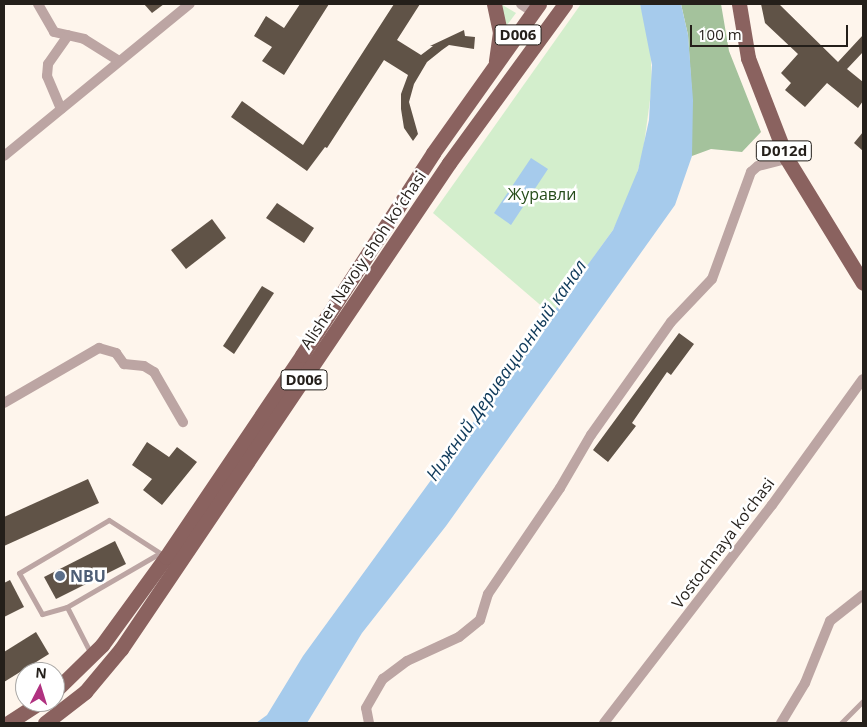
<!DOCTYPE html>
<meta charset="utf-8">
<style>
body{margin:0}
#map{position:relative;width:867px;height:727px;overflow:hidden;background:#fef5ec;font-family:"Open Sans",sans-serif}
div>[style]{position:absolute}
.green>*{inset:0;background:#d3eecc}
.forest>*{inset:0;background:#a4c29c}
.water>*{inset:0;background:#a6cbec}
.building>*{inset:0;background:#605347}
.service>*{height:5px;margin:-2.5px;padding:0 2.5px;transform-origin:2.5px;border-radius:2.5px;background:#bca5a3}
.minor>*{height:10px;margin:-5px;padding:0 5px;transform-origin:5px;border-radius:5px;background:#bca5a3}
.primary>*{height:15px;margin:-7.5px;padding:0 7.5px;transform-origin:7.5px;border-radius:7.5px;background:#8a625f}
.dots>*{width:14px;height:14px;translate:-50% -50%;box-sizing:border-box;border:2px solid #fff;border-radius:50%}
span{translate:-50% -50%;white-space:nowrap;text-align:center;line-height:1.15;-webkit-text-stroke:5px #fff;paint-order:stroke}
.shield-label span{padding:1px 4px;background:#fff;border:1px solid;border-radius:4px;-webkit-text-stroke-width:0}
.shield-label{font-size:15px;color:#241f1a;font-weight:700}
.park-label{font-size:16px;color:#254c19}
.street-label{font-size:16px;color:#241f1a}
.service-label{font-size:16px;color:#4e5e75;font-weight:700}
.left{translate:0 -50%;text-align:left}
.water-label{font-size:18px;color:#0e3959;font-style:italic}
.frame{position:absolute;inset:0;border:5px solid #241f1a;pointer-events:none}
.north{position:absolute;left:15px;top:662px;width:50px;height:50px;box-sizing:border-box;background:#fff;border:1px solid #a7a5a3;border-radius:50%;rotate:5deg;font-size:14px;font-weight:700;line-height:20px;text-align:center;color:#241f1a}
.north::after{content:'';display:block;margin:auto;width:18px;height:22px;background:#b03280;clip-path:polygon(50% 0,100% 100%,50% 72%,0 100%)}
.scale{position:absolute;left:690px;top:25px;width:158px;height:22px;box-sizing:border-box;border:2px solid #241f1a;border-top:0;padding-left:6px;font-size:15px;line-height:18px;white-space:nowrap;color:#241f1a;-webkit-text-stroke:4px #fff;paint-order:stroke}
</style>
<div id="map">
<div class="green">
<i style="clip-path:polygon(501px 4px,516px 13px,507px 25px,505px 21px)"></i>
<i style="clip-path:polygon(581px 4px,640px 4px,650px 41px,652px 85px,643px 152px,631px 194px,613px 230px,552px 315px,433px 213px)"></i>
</div>
<div class="forest">
<i style="clip-path:polygon(681px 4px,721px 4px,729px 51px,761px 132px,742px 152px,711px 149px,692px 156px,692px 97px,688px 35px)"></i>
</div>
<div class="water">
<i style="clip-path:polygon(640px 4px,681px 4px,688px 35px,693px 100px,692px 156px,675px 205px,446px 526px,362px 633px,307px 723px,256px 723px,267px 715px,303px 656px,613px 230px,638px 170px,649px 120px,652px 65px)"></i>
<i style="clip-path:polygon(531px 158px,548px 169px,511px 225px,494px 213px)"></i>
</div>
<div class="building">
<i style="clip-path:polygon(144px 4px,164px 4px,152px 13px)"></i>
<i style="clip-path:polygon(300px 4px,329px 4px,284px 75px,262px 61px,272px 47px,254px 36px,266px 16px,284px 28px)"></i>
<i style="clip-path:polygon(394px 4px,420px 4px,397px 40px,421px 55px,433px 46px,430px 46px,464px 30px,465px 36px,475px 37px,474px 49px,449px 45px,442px 50px,427px 62px,414px 84px,409px 102px,418px 134px,413px 141px,404px 128px,401px 109px,401px 94px,408px 75px,384px 60px,327px 148px,325px 147px,307px 171px,231px 117px,242px 101px,303px 145px)"></i>
<i style="clip-path:polygon(761px 4px,779px 4px,838px 62px,863px 35px,863px 52px,847px 69px,863px 82px,863px 101px,858px 108px,827px 83px,805px 107px,785px 90px,791px 83px,781px 73px,798px 54px,765px 23px)"></i>
<i style="clip-path:polygon(863px 132px,863px 151px,854px 143px)"></i>
<i style="clip-path:polygon(277px 203px,314px 228px,304px 243px,266px 218px)"></i>
<i style="clip-path:polygon(212px 219px,226px 238px,186px 269px,171px 250px)"></i>
<i style="clip-path:polygon(262px 286px,274px 293px,234px 354px,223px 346px)"></i>
<i style="clip-path:polygon(679px 333px,694px 344px,671px 375px,667px 372px,632px 423px,636px 426px,608px 462px,593px 450px)"></i>
<i style="clip-path:polygon(147px 442px,169px 457px,177px 447px,197px 462px,162px 505px,143px 490px,152px 479px,132px 465px)"></i>
<i style="clip-path:polygon(88px 479px,99px 503px,4px 546px,4px 517px)"></i>
<i style="clip-path:polygon(115px 541px,126px 564px,56px 599px,44px 577px)"></i>
<i style="clip-path:polygon(10px 580px,24px 607px,4px 617px,4px 583px)"></i>
<i style="clip-path:polygon(36px 632px,49px 654px,4px 682px,4px 652px)"></i>
</div>
<div class="service">
<i style="left:67px;top:607px;width:26px;rotate:164deg"></i>
<i style="left:42px;top:614px;width:47px;rotate:-119.3deg"></i>
<i style="left:19px;top:573px;width:104px;rotate:-30.5deg"></i>
<i style="left:109px;top:520px;width:61px;rotate:32.9deg"></i>
<i style="left:160px;top:553px;width:108px;rotate:149.9deg"></i>
<i style="left:67px;top:607px;width:53px;rotate:62.9deg"></i>
<i style="left:841px;top:723px;width:31px;rotate:-45deg"></i>
</div>
<div class="minor">
<i style="left:38px;top:4px;width:32px;rotate:60deg"></i>
<i style="left:54px;top:32px;width:31px;rotate:13deg"></i>
<i style="left:84px;top:39px;width:41px;rotate:32.2deg"></i>
<i style="left:521px;top:4px;width:14px;rotate:34deg"></i>
<i style="left:61px;top:109px;width:36px;rotate:-113deg"></i>
<i style="left:47px;top:76px;width:12px;rotate:-85deg"></i>
<i style="left:48px;top:64px;width:35px;rotate:-55deg"></i>
<i style="left:4px;top:156px;width:240px;rotate:-39.3deg"></i>
<i style="left:4px;top:403px;width:110px;rotate:-30.1deg"></i>
<i style="left:99px;top:348px;width:18px;rotate:16deg"></i>
<i style="left:116px;top:353px;width:14px;rotate:54deg"></i>
<i style="left:124px;top:364px;width:20px;rotate:6deg"></i>
<i style="left:144px;top:366px;width:12px;rotate:31deg"></i>
<i style="left:154px;top:372px;width:58px;rotate:59.9deg"></i>
<i style="left:369px;top:723px;width:15px;rotate:-101deg"></i>
<i style="left:366px;top:708px;width:34px;rotate:-60deg"></i>
<i style="left:383px;top:679px;width:30px;rotate:-37deg"></i>
<i style="left:407px;top:661px;width:57px;rotate:-24.8deg"></i>
<i style="left:459px;top:637px;width:27px;rotate:-39deg"></i>
<i style="left:480px;top:620px;width:27px;rotate:-73deg"></i>
<i style="left:488px;top:594px;width:128px;rotate:-55.8deg"></i>
<i style="left:560px;top:488px;width:61px;rotate:-59.7deg"></i>
<i style="left:591px;top:435px;width:138px;rotate:-54.7deg"></i>
<i style="left:671px;top:322px;width:59px;rotate:-46.4deg"></i>
<i style="left:712px;top:279px;width:114px;rotate:-70deg"></i>
<i style="left:751px;top:172px;width:9px;rotate:-41deg"></i>
<i style="left:758px;top:166px;width:30px;rotate:-14deg"></i>
<i style="left:604px;top:723px;width:275px;rotate:-52.4deg"></i>
<i style="left:772px;top:505px;width:155px;rotate:-54.2deg"></i>
<i style="left:781px;top:723px;width:47px;rotate:-59deg"></i>
<i style="left:805px;top:683px;width:67px;rotate:-68deg"></i>
<i style="left:830px;top:621px;width:42px;rotate:-38.2deg"></i>
</div>
<div class="primary">
<i style="left:494px;top:4px;width:29px;rotate:78deg"></i>
<i style="left:500px;top:32px;width:30px;rotate:98deg"></i>
<i style="left:739px;top:4px;width:55px;rotate:80.5deg"></i>
<i style="left:748px;top:58px;width:108px;rotate:68.9deg"></i>
<i style="left:787px;top:159px;width:145px;rotate:58.5deg"></i>
<i style="left:55px;top:691px;width:66px;rotate:-44.4deg"></i>
<i style="left:102px;top:645px;width:109px;rotate:-54deg"></i>
<i style="left:166px;top:557px;width:244px;rotate:-56deg"></i>
<i style="left:302px;top:355px;width:241px;rotate:-57deg"></i>
<i style="left:433px;top:153px;width:183px;rotate:-54.6deg"></i>
<i style="left:8px;top:723px;width:38px;rotate:-33deg"></i>
<i style="left:45px;top:723px;width:51px;rotate:-37.8deg"></i>
<i style="left:85px;top:692px;width:56px;rotate:-50.1deg"></i>
<i style="left:121px;top:649px;width:586px;rotate:-55.98deg"></i>
<i style="left:449px;top:163px;width:197px;rotate:-53.9deg"></i>
</div>
<div class="dots">
<i style="left:60px;top:576px;background:#5c6f8a"></i>
</div>
<div class="shield-label">
<span style="left:518px;top:35px">D006</span>
<span style="left:784px;top:151px">D012d</span>
<span style="left:304px;top:380px">D006</span>
</div>
<div class="park-label">
<span style="left:542px;top:194px">Журавли</span>
</div>
<div class="street-label">
<span style="left:363px;top:260px;rotate:-56deg">Alisher Navoiy shoh koʻchasi</span>
<span style="left:723px;top:543px;rotate:-53deg">Vostochnaya ko‘chasi</span>
</div>
<div class="service-label">
<span class="left" style="left:70px;top:576px">NBU</span>
</div>
<div class="water-label">
<span style="left:506px;top:370px;rotate:-55deg">Нижний Деривационный канал</span>
</div>
<div class="frame"></div>
<div class="north">N</div>
<div class="scale">100 m</div>
</div>
